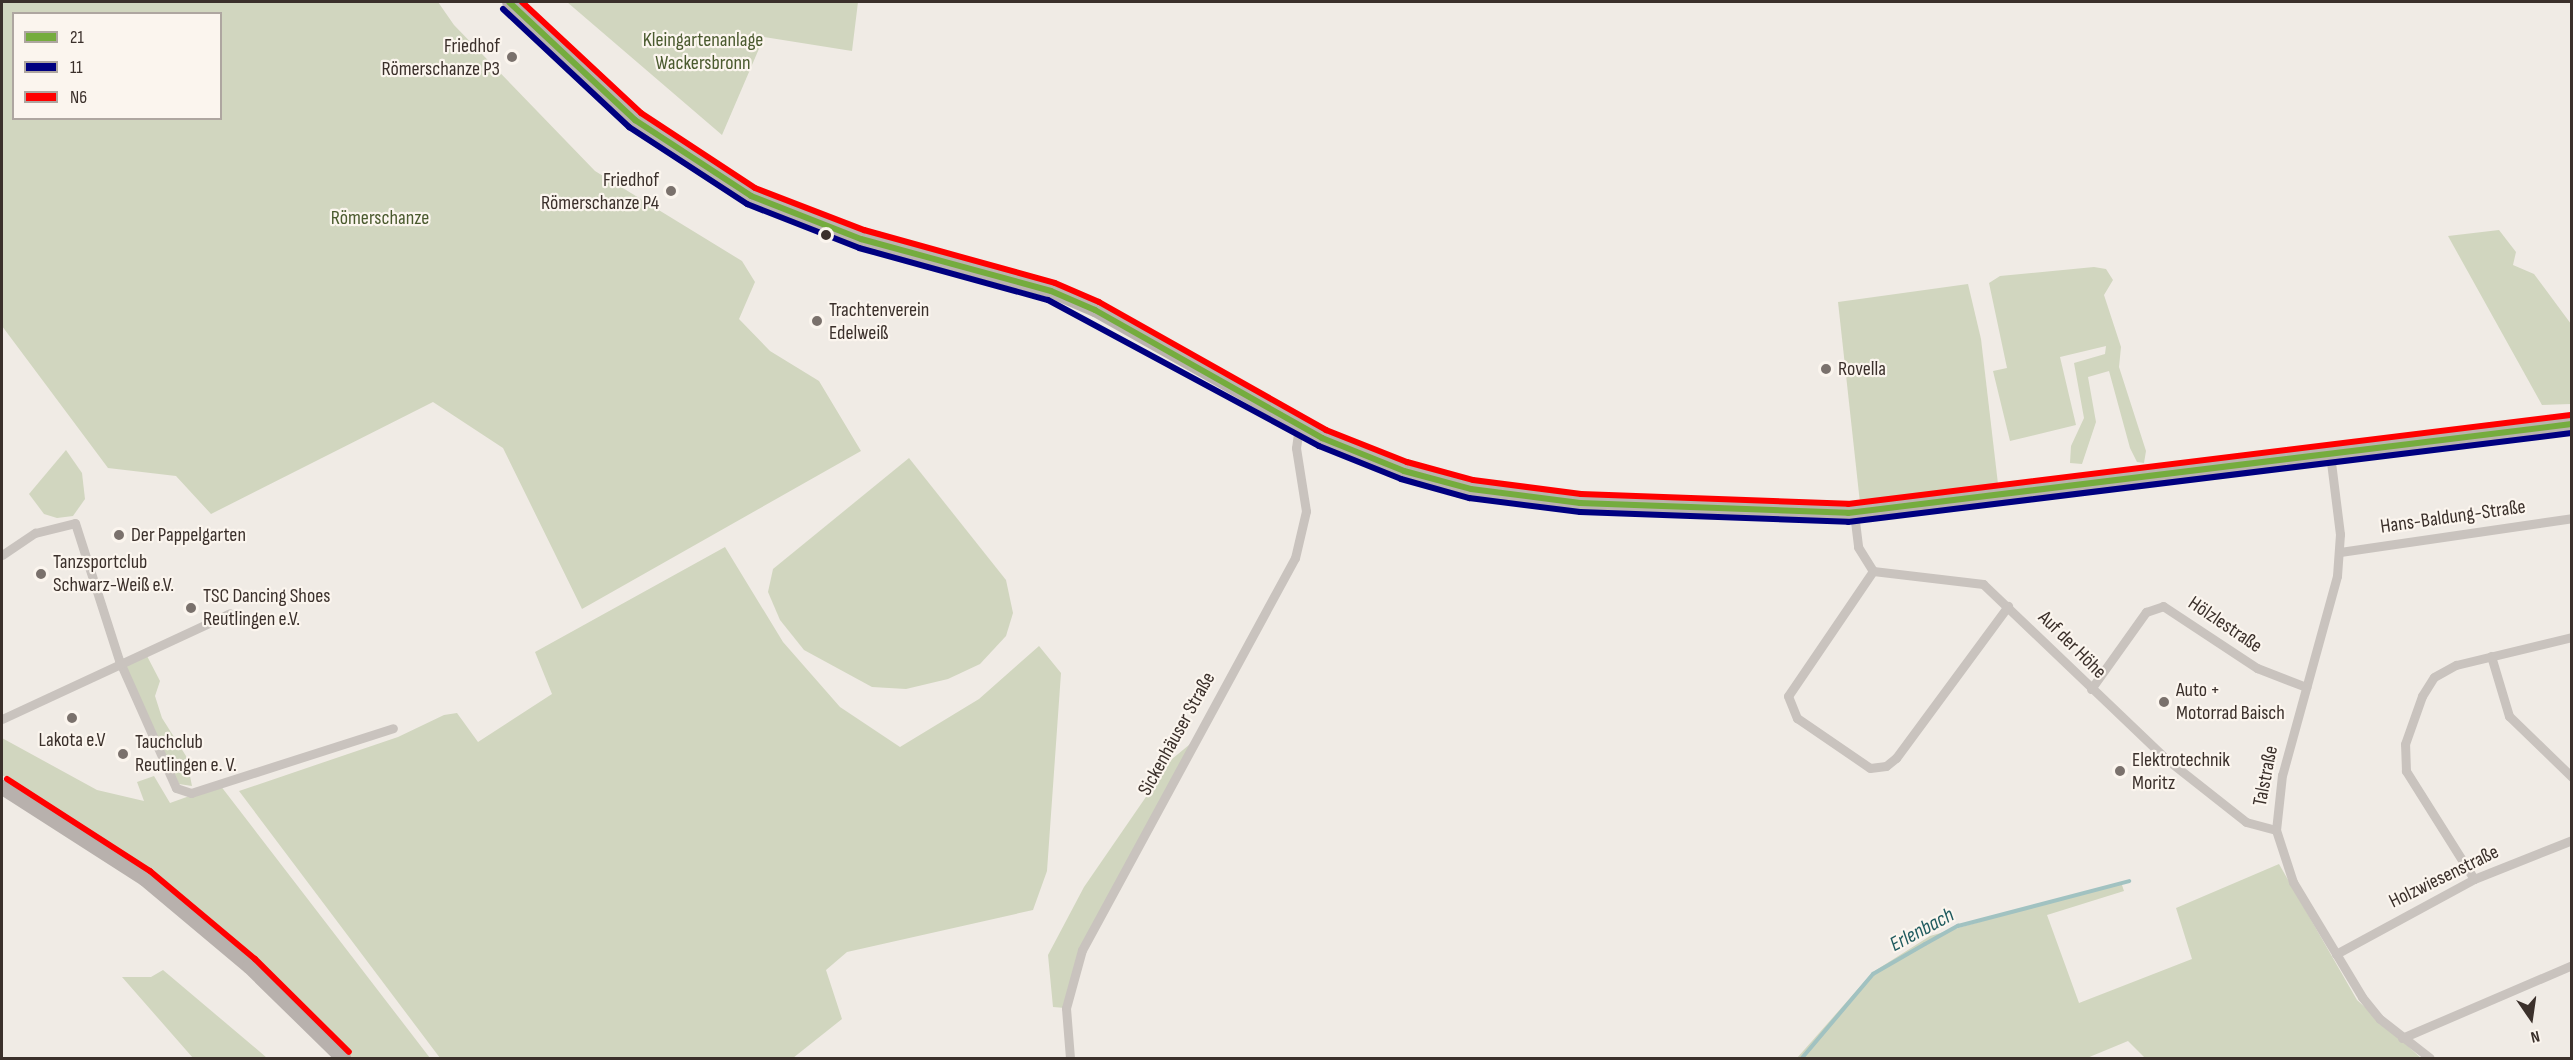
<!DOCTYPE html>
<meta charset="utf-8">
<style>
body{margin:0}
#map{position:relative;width:2573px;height:1060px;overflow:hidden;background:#f0ebe5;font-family:"Sofia Sans Condensed",sans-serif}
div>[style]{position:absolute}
.green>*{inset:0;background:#d1d6bf}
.stream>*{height:4px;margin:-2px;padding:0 2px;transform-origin:2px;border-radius:2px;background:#a1c2c1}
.street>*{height:9px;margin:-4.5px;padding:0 4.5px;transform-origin:4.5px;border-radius:4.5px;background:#c9c3be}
.secondary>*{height:14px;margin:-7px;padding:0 7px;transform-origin:7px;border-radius:7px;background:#bab3ae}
.primary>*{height:15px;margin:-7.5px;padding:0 7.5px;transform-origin:7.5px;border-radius:7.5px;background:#b8b1ad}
.bus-1>*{height:6px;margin:-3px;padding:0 3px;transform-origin:3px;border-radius:3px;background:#75ac3e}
.bus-2>*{height:6px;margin:-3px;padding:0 3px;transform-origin:3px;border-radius:3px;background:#000080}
.bus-3>*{height:6px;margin:-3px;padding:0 3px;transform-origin:3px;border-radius:3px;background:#f00}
.dots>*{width:16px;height:16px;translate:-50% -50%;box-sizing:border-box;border:3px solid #fbf5ee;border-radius:50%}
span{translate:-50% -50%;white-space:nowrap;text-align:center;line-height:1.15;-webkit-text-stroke:4.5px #fbf5ee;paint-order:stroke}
.park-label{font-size:20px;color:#4a5a2e}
.poi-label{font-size:20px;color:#3b302b}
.right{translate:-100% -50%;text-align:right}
.left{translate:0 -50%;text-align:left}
.street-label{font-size:20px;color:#3b302b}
.water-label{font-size:21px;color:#1f5a5e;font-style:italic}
.frame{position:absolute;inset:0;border:3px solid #3b302b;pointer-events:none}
.legend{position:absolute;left:12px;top:12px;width:210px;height:108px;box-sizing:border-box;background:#fbf5ee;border:2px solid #aea6a0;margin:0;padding:8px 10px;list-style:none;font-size:18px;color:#3b302b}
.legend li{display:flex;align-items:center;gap:12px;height:30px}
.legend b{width:30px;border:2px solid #aea6a0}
.north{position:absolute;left:2501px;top:988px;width:60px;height:60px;-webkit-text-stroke:4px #fbf5ee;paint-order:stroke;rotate:167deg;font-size:16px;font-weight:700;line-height:24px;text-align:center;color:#3b302b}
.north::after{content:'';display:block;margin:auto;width:21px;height:27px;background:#3b302b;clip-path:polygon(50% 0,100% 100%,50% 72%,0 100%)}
</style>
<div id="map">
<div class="green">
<i style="clip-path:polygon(evenodd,2px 2px,438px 2px,454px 25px,595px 171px,742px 261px,755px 282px,739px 319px,770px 351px,819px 381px,861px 451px,582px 609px,503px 448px,433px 402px,211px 514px,176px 476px,108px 468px,2px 326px,2px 2px,14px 14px,220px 14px,220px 118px,14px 118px,14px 14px)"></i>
<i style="clip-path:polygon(567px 2px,858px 2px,852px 51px,764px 37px,722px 135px)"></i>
<i style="clip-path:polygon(2499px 230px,2516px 252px,2513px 265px,2534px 274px,2571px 324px,2571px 404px,2542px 405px,2448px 236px)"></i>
<i style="clip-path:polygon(2094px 267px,2106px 269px,2113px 280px,2104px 295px,2121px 347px,2119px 367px,2146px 451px,2144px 463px,2137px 462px,2130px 448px,2109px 371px,2088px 377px,2096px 422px,2082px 464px,2070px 463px,2071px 446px,2084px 418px,2074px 363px,2105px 354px,2106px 346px,2060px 357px,2076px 425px,2010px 441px,1993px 371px,2007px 368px,1989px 283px,2000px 276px)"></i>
<i style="clip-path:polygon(1968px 284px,1981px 339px,1998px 484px,1860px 503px,1838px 302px)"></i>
<i style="clip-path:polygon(66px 450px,82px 473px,85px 499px,73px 516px,57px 518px,44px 514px,29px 494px)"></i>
<i style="clip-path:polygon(909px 458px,1006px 580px,1013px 613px,1006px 636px,980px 664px,948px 679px,906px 689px,872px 687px,804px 650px,780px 620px,768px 592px,773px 569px)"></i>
<i style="clip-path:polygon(725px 547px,783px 642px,840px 707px,900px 747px,979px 699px,1039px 646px,1061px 673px,1047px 871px,1033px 910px,847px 952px,826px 970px,842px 1019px,793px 1058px,440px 1058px,239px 791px,398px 737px,444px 715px,457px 713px,478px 742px,552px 694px,535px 652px)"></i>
<i style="clip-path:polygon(147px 656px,160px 681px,155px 696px,162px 718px,186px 756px,192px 786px,179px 784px,124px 662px)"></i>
<i style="clip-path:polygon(2px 738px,97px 790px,144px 801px,137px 782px,154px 776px,170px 803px,220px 785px,430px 1058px,352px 1058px,197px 911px,78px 823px,2px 775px)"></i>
<i style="clip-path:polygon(1195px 740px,1090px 932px,1065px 1008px,1053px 1007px,1048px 955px,1084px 887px,1172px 759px)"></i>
<i style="clip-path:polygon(2279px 864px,2357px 1000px,2421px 1058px,2145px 1058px,2128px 1041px,2087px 1058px,1797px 1058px,1873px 972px,1930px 936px,2121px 882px,2124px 891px,2047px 915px,2079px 1003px,2192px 959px,2176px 908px)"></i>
<i style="clip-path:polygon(163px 970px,253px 1046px,267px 1058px,193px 1058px,122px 977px,151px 977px)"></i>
</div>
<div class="stream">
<i style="left:1802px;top:1058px;width:110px;rotate:-49.8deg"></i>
<i style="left:1873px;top:974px;width:60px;rotate:-30deg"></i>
<i style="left:1925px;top:944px;width:38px;rotate:-29deg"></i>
<i style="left:1958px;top:926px;width:177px;rotate:-14.7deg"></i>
</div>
<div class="street">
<i style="left:2330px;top:454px;width:81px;rotate:82.9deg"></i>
<i style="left:2340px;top:534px;width:42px;rotate:94.1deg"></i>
<i style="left:2337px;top:576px;width:206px;rotate:105.4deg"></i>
<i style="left:2282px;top:775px;width:55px;rotate:96.2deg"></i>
<i style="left:2276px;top:830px;width:55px;rotate:71.9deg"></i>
<i style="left:2293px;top:882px;width:134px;rotate:59deg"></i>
<i style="left:2362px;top:997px;width:28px;rotate:51deg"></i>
<i style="left:2380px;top:1019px;width:63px;rotate:38deg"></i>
<i style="left:1854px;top:513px;width:34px;rotate:83deg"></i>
<i style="left:1858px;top:547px;width:28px;rotate:58deg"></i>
<i style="left:1873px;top:571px;width:111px;rotate:6.7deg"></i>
<i style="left:1983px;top:584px;width:252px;rotate:43.7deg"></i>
<i style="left:2165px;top:758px;width:103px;rotate:38.3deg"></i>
<i style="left:2246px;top:822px;width:31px;rotate:15deg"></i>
<i style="left:2340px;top:552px;width:234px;rotate:-8.3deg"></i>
<i style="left:2px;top:555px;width:40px;rotate:-34deg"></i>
<i style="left:35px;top:533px;width:41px;rotate:-14deg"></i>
<i style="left:75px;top:523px;width:144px;rotate:72.2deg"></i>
<i style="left:119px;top:660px;width:140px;rotate:66deg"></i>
<i style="left:176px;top:788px;width:16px;rotate:18deg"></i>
<i style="left:191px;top:793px;width:212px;rotate:-17.8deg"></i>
<i style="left:1873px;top:571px;width:151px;rotate:124.2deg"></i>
<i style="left:1788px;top:696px;width:24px;rotate:68deg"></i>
<i style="left:1797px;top:718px;width:88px;rotate:34.4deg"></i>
<i style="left:1870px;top:768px;width:16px;rotate:-7deg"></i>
<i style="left:1886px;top:766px;width:13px;rotate:-39deg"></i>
<i style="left:1896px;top:758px;width:189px;rotate:-53.6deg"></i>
<i style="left:2491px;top:656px;width:63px;rotate:73.3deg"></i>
<i style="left:2509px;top:716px;width:88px;rotate:44.1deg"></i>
<i style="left:2091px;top:689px;width:95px;rotate:-54.5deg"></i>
<i style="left:2146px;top:612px;width:18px;rotate:-19deg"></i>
<i style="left:2163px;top:606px;width:113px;rotate:33.4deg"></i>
<i style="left:2257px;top:668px;width:53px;rotate:21.2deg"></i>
<i style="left:2px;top:719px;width:251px;rotate:-24.9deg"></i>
<i style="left:2474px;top:879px;width:128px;rotate:-122.2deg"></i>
<i style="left:2406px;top:771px;width:27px;rotate:-92deg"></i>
<i style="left:2405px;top:744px;width:51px;rotate:-70.5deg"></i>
<i style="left:2422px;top:696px;width:22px;rotate:-58deg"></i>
<i style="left:2434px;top:677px;width:25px;rotate:-29deg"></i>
<i style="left:2456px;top:665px;width:119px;rotate:-13.6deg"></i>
<i style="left:2336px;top:954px;width:157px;rotate:-28.5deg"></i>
<i style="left:2474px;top:879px;width:105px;rotate:-21.7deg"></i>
<i style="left:2402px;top:1038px;width:185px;rotate:-23.2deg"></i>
<i style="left:1070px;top:1058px;width:50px;rotate:-94.6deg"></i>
<i style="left:1066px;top:1008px;width:60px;rotate:-74.6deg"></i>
<i style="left:1082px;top:950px;width:446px;rotate:-61.5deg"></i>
<i style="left:1295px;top:558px;width:48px;rotate:-76.8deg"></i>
<i style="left:1306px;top:511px;width:64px;rotate:-99deg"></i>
<i style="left:1296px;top:448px;width:22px;rotate:-82deg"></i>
</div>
<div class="secondary">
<i style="left:509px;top:2px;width:173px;rotate:43.1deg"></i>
<i style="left:635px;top:120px;width:139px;rotate:33.2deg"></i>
<i style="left:751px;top:196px;width:118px;rotate:21.4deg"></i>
<i style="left:861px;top:239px;width:197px;rotate:15.3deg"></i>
<i style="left:1051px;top:291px;width:48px;rotate:23.4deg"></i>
<i style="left:1095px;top:310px;width:261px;rotate:29.4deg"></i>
<i style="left:1322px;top:438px;width:88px;rotate:21.9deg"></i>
<i style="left:1404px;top:471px;width:69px;rotate:15deg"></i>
<i style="left:1471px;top:489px;width:110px;rotate:7.3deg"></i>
<i style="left:1580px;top:503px;width:268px;rotate:2.1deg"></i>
<i style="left:1848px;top:513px;width:729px;rotate:-7.01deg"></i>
</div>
<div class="primary">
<i style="left:2px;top:787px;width:169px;rotate:32.7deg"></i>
<i style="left:144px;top:878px;width:137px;rotate:40deg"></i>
<i style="left:249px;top:966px;width:132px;rotate:44.4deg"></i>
</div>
<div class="bus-1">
<i style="left:509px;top:2px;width:173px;rotate:43.1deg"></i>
<i style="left:635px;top:120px;width:139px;rotate:33.2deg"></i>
<i style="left:751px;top:196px;width:118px;rotate:21.4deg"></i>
<i style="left:861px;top:239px;width:197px;rotate:15.3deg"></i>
<i style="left:1051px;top:291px;width:48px;rotate:23.4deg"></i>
<i style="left:1095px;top:310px;width:261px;rotate:29.4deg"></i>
<i style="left:1322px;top:438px;width:88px;rotate:21.9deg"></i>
<i style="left:1404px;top:471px;width:69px;rotate:15deg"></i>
<i style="left:1471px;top:489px;width:110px;rotate:7.3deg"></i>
<i style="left:1580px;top:503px;width:268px;rotate:2.1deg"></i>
<i style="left:1848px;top:513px;width:729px;rotate:-7.01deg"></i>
</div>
<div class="bus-2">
<i style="left:503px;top:9px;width:173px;rotate:43.1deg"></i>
<i style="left:629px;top:127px;width:141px;rotate:33.1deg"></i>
<i style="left:747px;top:204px;width:120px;rotate:21.4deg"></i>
<i style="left:859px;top:248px;width:196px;rotate:15.4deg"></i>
<i style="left:1048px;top:300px;width:308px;rotate:28.3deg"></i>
<i style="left:1319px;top:446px;width:88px;rotate:21.9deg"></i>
<i style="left:1401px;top:479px;width:71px;rotate:15.6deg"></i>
<i style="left:1469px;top:498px;width:112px;rotate:7.2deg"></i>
<i style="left:1580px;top:512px;width:268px;rotate:2.1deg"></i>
<i style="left:1848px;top:522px;width:729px;rotate:-7.01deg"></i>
</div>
<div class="bus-3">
<i style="left:522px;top:2px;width:163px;rotate:43deg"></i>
<i style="left:641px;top:113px;width:136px;rotate:33.3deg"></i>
<i style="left:755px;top:188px;width:117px;rotate:21.1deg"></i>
<i style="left:864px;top:230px;width:198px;rotate:15.5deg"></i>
<i style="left:1055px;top:283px;width:48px;rotate:23.4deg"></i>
<i style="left:1099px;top:302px;width:261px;rotate:29.4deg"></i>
<i style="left:1326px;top:430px;width:87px;rotate:21.6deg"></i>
<i style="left:1407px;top:462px;width:68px;rotate:15.3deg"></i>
<i style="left:1473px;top:480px;width:109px;rotate:7.4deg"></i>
<i style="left:1581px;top:494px;width:267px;rotate:2.1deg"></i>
<i style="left:1848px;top:504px;width:728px;rotate:-7.02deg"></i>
<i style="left:7px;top:779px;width:170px;rotate:32.8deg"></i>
<i style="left:150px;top:871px;width:137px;rotate:40deg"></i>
<i style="left:255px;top:959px;width:132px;rotate:44.7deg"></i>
</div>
<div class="dots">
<i style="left:512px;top:57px;background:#7a716c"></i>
<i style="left:671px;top:191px;background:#7a716c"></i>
<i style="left:826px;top:235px;background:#3b302b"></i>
<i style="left:817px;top:321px;background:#7a716c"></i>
<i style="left:1826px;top:369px;background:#7a716c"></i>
<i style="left:119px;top:535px;background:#7a716c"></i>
<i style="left:41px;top:574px;background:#7a716c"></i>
<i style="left:191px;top:608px;background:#7a716c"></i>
<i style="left:2164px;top:702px;background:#7a716c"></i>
<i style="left:72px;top:718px;background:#7a716c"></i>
<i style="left:123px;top:754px;background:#7a716c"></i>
<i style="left:2120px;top:771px;background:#7a716c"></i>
</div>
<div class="park-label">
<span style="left:703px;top:52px">Kleingartenanlage<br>Wackersbronn</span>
<span style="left:380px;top:218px">Römerschanze</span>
</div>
<div class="poi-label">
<span class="right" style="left:500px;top:58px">Friedhof<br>Römerschanze P3</span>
<span class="right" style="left:659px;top:192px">Friedhof<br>Römerschanze P4</span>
<span class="left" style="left:829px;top:322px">Trachtenverein<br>Edelweiß</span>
<span class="left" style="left:1838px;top:369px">Rovella</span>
<span class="left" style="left:131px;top:535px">Der Pappelgarten</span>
<span class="left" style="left:53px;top:574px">Tanzsportclub<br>Schwarz-Weiß e.V.</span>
<span class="left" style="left:203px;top:608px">TSC Dancing Shoes<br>Reutlingen e.V.</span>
<span class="left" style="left:2176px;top:702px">Auto +<br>Motorrad Baisch</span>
<span style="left:72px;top:740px">Lakota e.V</span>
<span class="left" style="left:135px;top:754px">Tauchclub<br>Reutlingen e. V.</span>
<span class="left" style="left:2132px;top:772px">Elektrotechnik<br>Moritz</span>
</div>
<div class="street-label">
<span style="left:2453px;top:517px;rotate:-8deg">Hans-Baldung-Straße</span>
<span style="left:2225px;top:625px;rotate:34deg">Hölzlestraße</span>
<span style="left:2072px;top:645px;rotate:45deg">Auf der Höhe</span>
<span style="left:1177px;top:734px;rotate:-61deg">Sickenhäuser Straße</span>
<span style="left:2266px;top:776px;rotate:-79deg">Talstraße</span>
<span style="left:2444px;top:877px;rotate:-26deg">Holzwiesenstraße</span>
</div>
<div class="water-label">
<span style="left:1922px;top:930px;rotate:-28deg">Erlenbach</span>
</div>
<div class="frame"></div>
<ul class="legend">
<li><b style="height:8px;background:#75ac3e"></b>21</li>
<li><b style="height:8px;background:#000080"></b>11</li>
<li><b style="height:8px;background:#f00"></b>N6</li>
</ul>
<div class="north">N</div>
</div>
